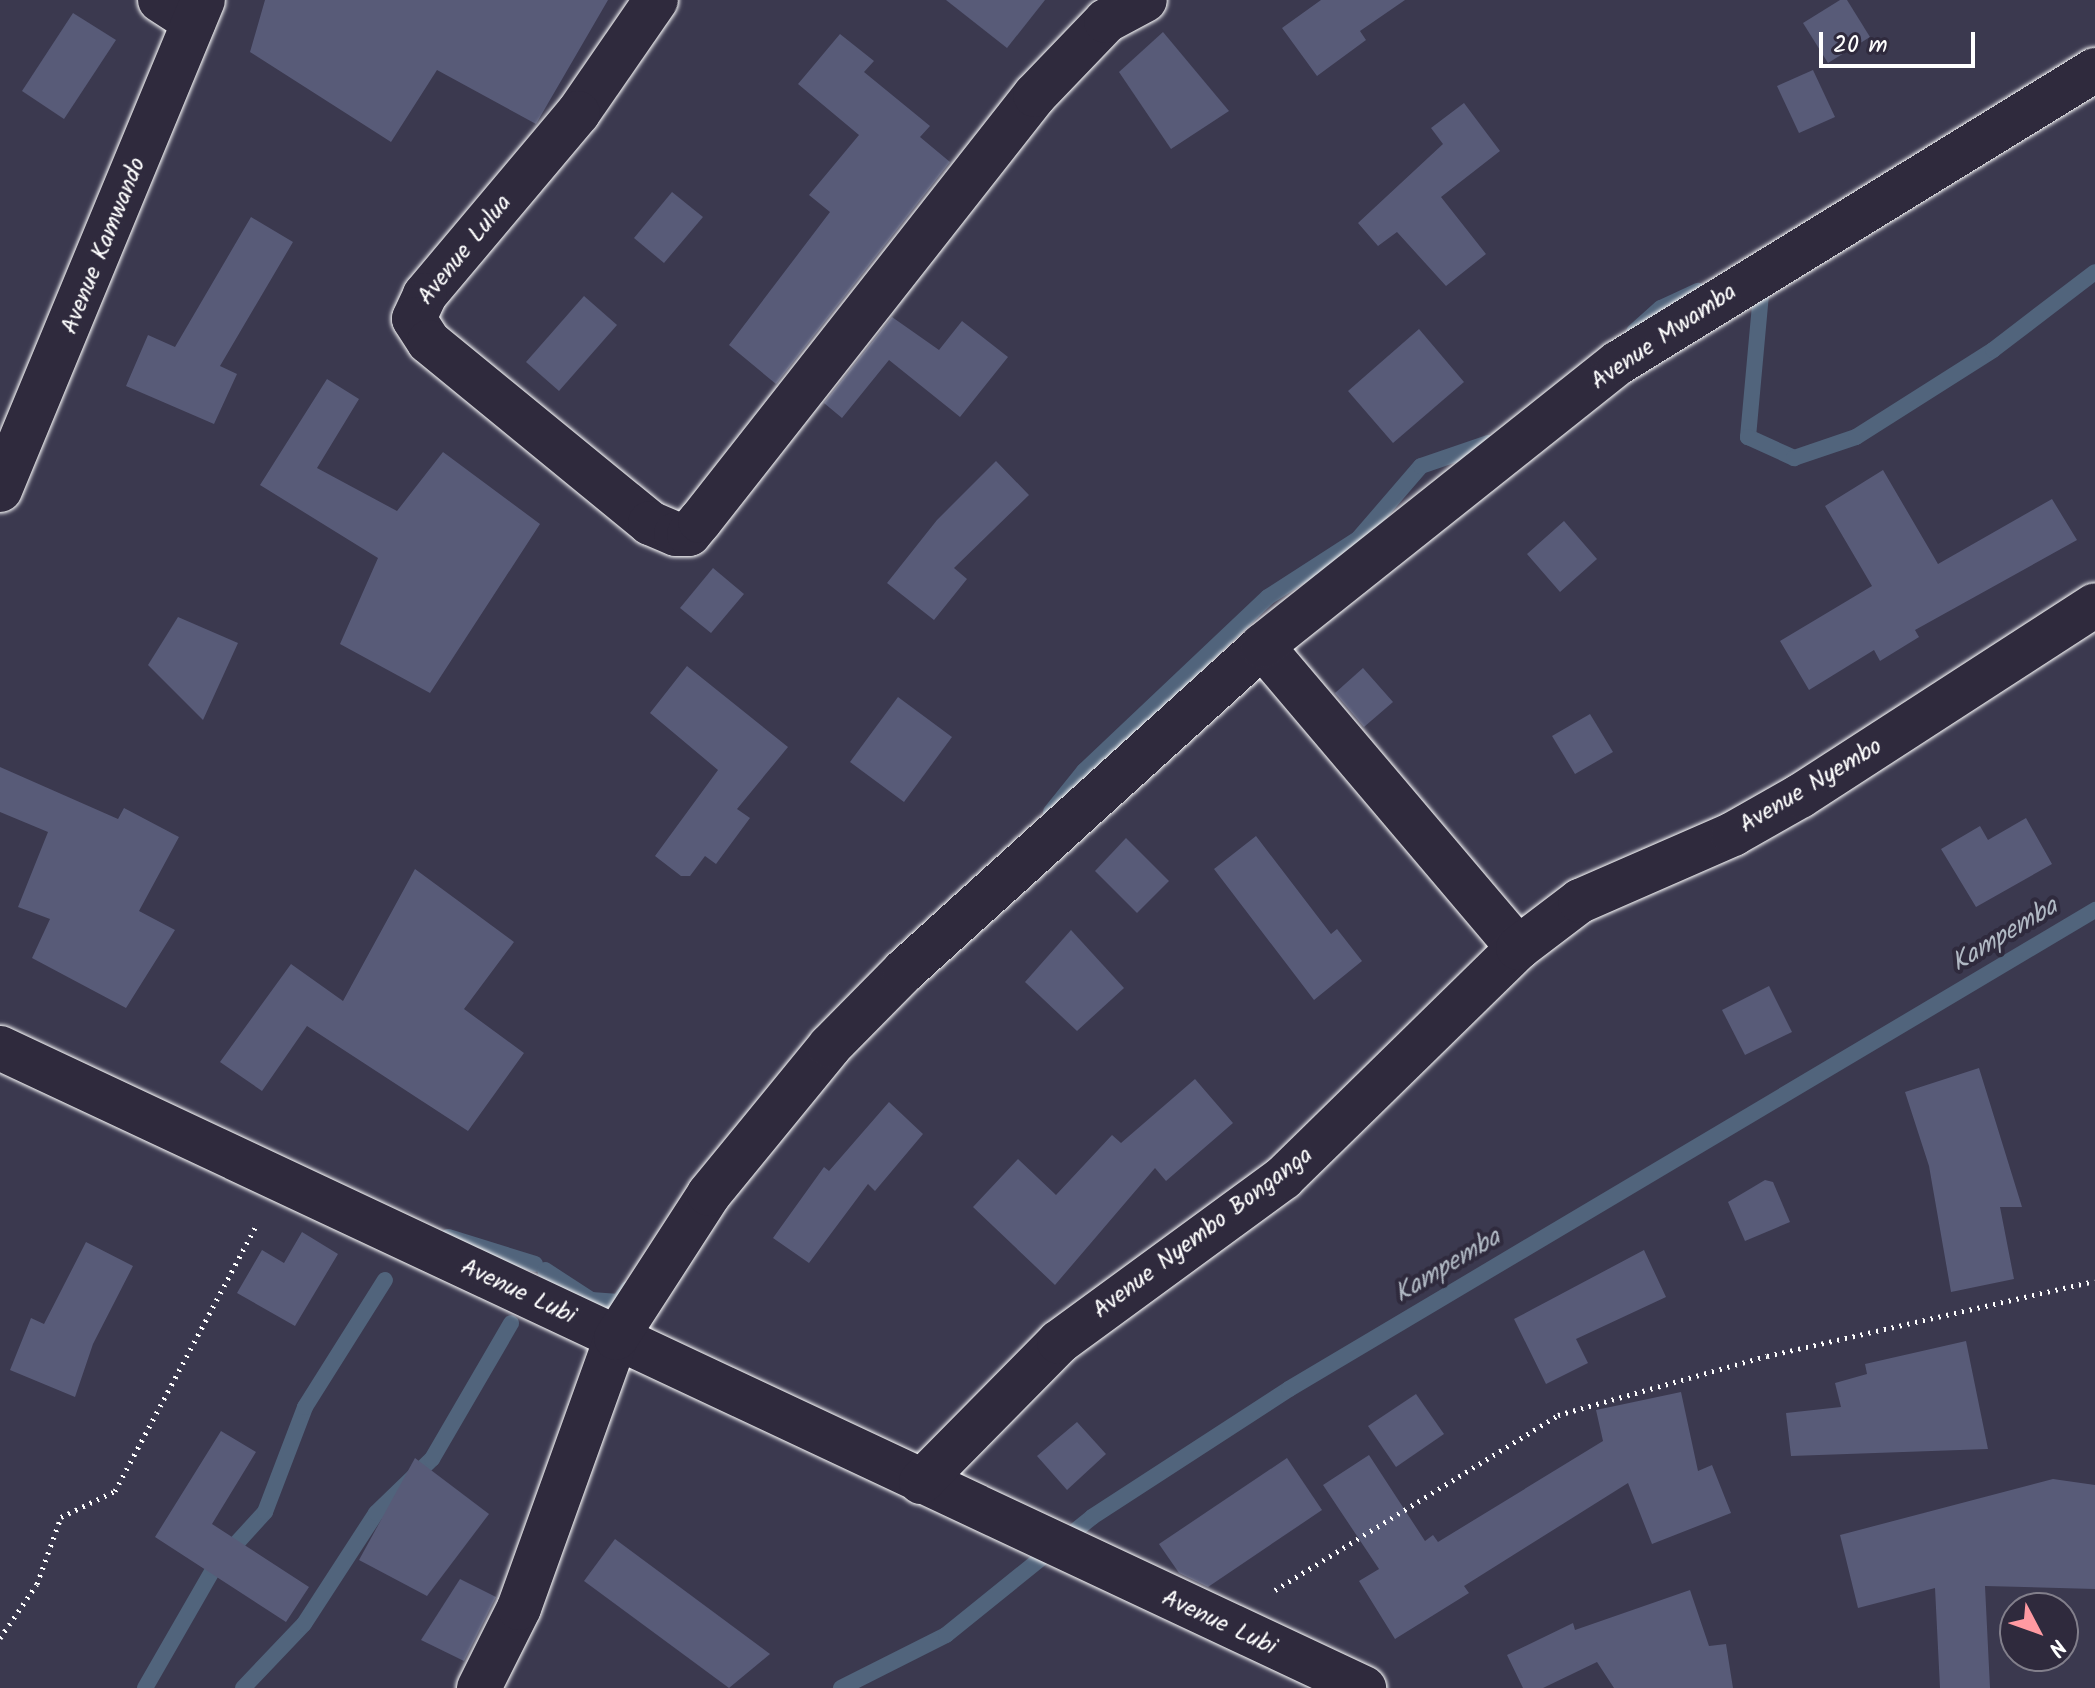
<!DOCTYPE html>
<style>
body{margin:0}
#map{position:relative;width:2095px;height:1688px;overflow:hidden;background:#3b394f;font-family:Kalam,sans-serif}
div>[style]{position:absolute}
.stream>*{height:16px;margin:-8px;padding:0 8px;transform-origin:8px;border-radius:8px;background:#51647c}
.building>*{inset:0;background:#585b78}
.path>*{height:5px;margin-top:-2.5px;transform-origin:0;background:repeating-linear-gradient(90deg,#fff 0 2px,transparent 0 8px)}
.roads{filter:drop-shadow(0 0 2px #fff) drop-shadow(0 0 2px #fff)}
.street>*{height:44px;margin:-22px;padding:0 22px;transform-origin:22px;border-radius:22px;background:#2f2a3d}
span{translate:-50% -50%;white-space:nowrap;text-align:center;line-height:1.15;-webkit-text-stroke:8px #2f2a3d;paint-order:stroke}
.street-label{font-size:24px;color:#fff}
.water-label{font-size:26px;color:#b1b9c4;font-style:italic}
.north{position:absolute;left:1999px;top:1592px;width:80px;height:80px;box-sizing:border-box;background:#2f2a3d;border:2px solid #827f8b;border-radius:50%;rotate:131deg;font-size:22px;font-weight:700;line-height:32px;text-align:center;color:#fff}
.north::after{content:'';display:block;margin:auto;width:28px;height:36px;background:#ff9aa2;clip-path:polygon(50% 0,100% 100%,50% 72%,0 100%)}
.scale{position:absolute;left:1819px;top:32px;width:156px;height:36px;box-sizing:border-box;border:4px solid #fff;border-top:0;padding-left:10px;font-size:24px;line-height:28px;white-space:nowrap;color:#fff;-webkit-text-stroke:6px #2f2a3d;paint-order:stroke}
</style>
<div id="map">
<div class="stream">
<i style="left:1762px;top:283px;width:155px;rotate:95.2deg"></i>
<i style="left:1748px;top:437px;width:51px;rotate:24.5deg"></i>
<i style="left:1794px;top:458px;width:65px;rotate:-18.7deg"></i>
<i style="left:1856px;top:437px;width:162px;rotate:-32.4deg"></i>
<i style="left:1993px;top:350px;width:128px;rotate:-37.4deg"></i>
<i style="left:1634px;top:332px;width:36px;rotate:-42deg"></i>
<i style="left:1661px;top:308px;width:41px;rotate:-24.7deg"></i>
<i style="left:1051px;top:812px;width:53px;rotate:-51.2deg"></i>
<i style="left:1084px;top:771px;width:253px;rotate:-43.4deg"></i>
<i style="left:1268px;top:597px;width:107px;rotate:-32.8deg"></i>
<i style="left:1358px;top:539px;width:96px;rotate:-49.2deg"></i>
<i style="left:1421px;top:466px;width:71px;rotate:-18.9deg"></i>
<i style="left:448px;top:1237px;width:91px;rotate:17.2deg"></i>
<i style="left:545px;top:1270px;width:55px;rotate:33.1deg"></i>
<i style="left:591px;top:1300px;width:28px;rotate:4deg"></i>
<i style="left:619px;top:1302px;width:16px;rotate:-55deg"></i>
<i style="left:145px;top:1688px;width:138px;rotate:-60.1deg"></i>
<i style="left:214px;top:1568px;width:76px;rotate:-47.7deg"></i>
<i style="left:265px;top:1512px;width:112px;rotate:-69.1deg"></i>
<i style="left:305px;top:1407px;width:150px;rotate:-57.8deg"></i>
<i style="left:243px;top:1688px;width:88px;rotate:-46.4deg"></i>
<i style="left:304px;top:1624px;width:132px;rotate:-57deg"></i>
<i style="left:376px;top:1513px;width:78px;rotate:-44deg"></i>
<i style="left:432px;top:1459px;width:157px;rotate:-59.8deg"></i>
<i style="left:841px;top:1688px;width:118px;rotate:-26.8deg"></i>
<i style="left:946px;top:1635px;width:188px;rotate:-38.9deg"></i>
<i style="left:1092px;top:1517px;width:235px;rotate:-33deg"></i>
<i style="left:1289px;top:1389px;width:938px;rotate:-30.72deg"></i>
</div>
<div class="building">
<i style="clip-path:polygon(265px 0,608px 0,536px 124px,437px 70px,391px 142px,250px 52px)"></i>
<i style="clip-path:polygon(946px 0,1045px 0,1007px 48px)"></i>
<i style="clip-path:polygon(1321px 0,1405px 0,1360px 31px,1366px 40px,1317px 76px,1282px 28px)"></i>
<i style="clip-path:polygon(1840px 0,1847px 0,1870px 37px,1828px 63px,1803px 23px)"></i>
<i style="clip-path:polygon(73px 13px,116px 40px,64px 119px,22px 91px)"></i>
<i style="clip-path:polygon(1163px 32px,1229px 111px,1171px 149px,1119px 72px)"></i>
<i style="clip-path:polygon(840px 34px,874px 61px,864px 72px,930px 126px,920px 137px,950px 162px,776px 384px,729px 345px,830px 212px,809px 195px,859px 135px,798px 84px)"></i>
<i style="clip-path:polygon(1813px 70px,1835px 117px,1799px 133px,1777px 86px)"></i>
<i style="clip-path:polygon(1464px 103px,1500px 151px,1441px 197px,1486px 254px,1446px 286px,1397px 232px,1378px 246px,1358px 223px,1443px 144px,1431px 128px)"></i>
<i style="clip-path:polygon(672px 192px,703px 217px,664px 263px,634px 238px)"></i>
<i style="clip-path:polygon(251px 217px,293px 242px,220px 366px,237px 374px,214px 424px,126px 386px,148px 335px,175px 347px)"></i>
<i style="clip-path:polygon(584px 296px,617px 325px,559px 391px,526px 362px)"></i>
<i style="clip-path:polygon(892px 317px,939px 350px,962px 321px,1008px 357px,960px 417px,889px 360px,842px 418px,824px 403px)"></i>
<i style="clip-path:polygon(1419px 329px,1464px 382px,1393px 443px,1348px 391px)"></i>
<i style="clip-path:polygon(327px 379px,359px 399px,317px 468px,397px 511px,443px 452px,540px 524px,430px 693px,340px 644px,378px 558px,260px 485px)"></i>
<i style="clip-path:polygon(996px 461px,1029px 495px,954px 568px,967px 579px,934px 620px,887px 583px,937px 520px)"></i>
<i style="clip-path:polygon(1883px 470px,1938px 564px,2052px 499px,2077px 540px,1915px 630px,1919px 637px,1880px 661px,1874px 650px,1809px 690px,1780px 641px,1872px 586px,1825px 506px)"></i>
<i style="clip-path:polygon(1564px 521px,1597px 559px,1560px 592px,1527px 554px)"></i>
<i style="clip-path:polygon(713px 568px,744px 594px,711px 633px,680px 608px)"></i>
<i style="clip-path:polygon(178px 617px,238px 643px,203px 720px,148px 665px)"></i>
<i style="clip-path:polygon(687px 666px,788px 747px,737px 809px,750px 818px,716px 864px,705px 856px,690px 876px,681px 876px,655px 856px,718px 770px,650px 713px)"></i>
<i style="clip-path:polygon(1363px 668px,1393px 702px,1364px 727px,1335px 693px)"></i>
<i style="clip-path:polygon(898px 697px,952px 737px,904px 802px,850px 762px)"></i>
<i style="clip-path:polygon(1590px 714px,1613px 752px,1575px 774px,1552px 736px)"></i>
<i style="clip-path:polygon(0 767px,118px 819px,124px 808px,179px 837px,139px 911px,175px 930px,126px 1008px,32px 958px,50px 919px,18px 907px,48px 832px,0 812px)"></i>
<i style="clip-path:polygon(2026px 818px,2052px 864px,1976px 907px,1941px 849px,1980px 826px,1988px 840px)"></i>
<i style="clip-path:polygon(1256px 836px,1331px 934px,1337px 929px,1362px 961px,1314px 1000px,1214px 869px)"></i>
<i style="clip-path:polygon(1126px 838px,1169px 881px,1137px 913px,1095px 871px)"></i>
<i style="clip-path:polygon(415px 869px,514px 942px,464px 1009px,524px 1053px,468px 1131px,307px 1026px,262px 1091px,220px 1062px,291px 964px,343px 1001px)"></i>
<i style="clip-path:polygon(1071px 930px,1124px 988px,1077px 1031px,1025px 982px)"></i>
<i style="clip-path:polygon(1769px 986px,1792px 1032px,1745px 1055px,1722px 1010px)"></i>
<i style="clip-path:polygon(1979px 1068px,2022px 1207px,2000px 1207px,2014px 1279px,1951px 1292px,1929px 1166px,1905px 1092px)"></i>
<i style="clip-path:polygon(1195px 1079px,1233px 1123px,1166px 1181px,1155px 1168px,1055px 1285px,973px 1207px,1018px 1159px,1056px 1195px,1112px 1135px,1121px 1143px)"></i>
<i style="clip-path:polygon(889px 1102px,923px 1134px,875px 1191px,868px 1184px,809px 1263px,773px 1238px,824px 1167px,829px 1171px)"></i>
<i style="clip-path:polygon(1765px 1180px,1773px 1182px,1790px 1222px,1745px 1241px,1728px 1202px)"></i>
<i style="clip-path:polygon(302px 1232px,338px 1254px,295px 1326px,237px 1293px,262px 1250px,284px 1263px)"></i>
<i style="clip-path:polygon(86px 1242px,133px 1266px,93px 1344px,75px 1397px,10px 1370px,31px 1318px,44px 1324px)"></i>
<i style="clip-path:polygon(1644px 1250px,1666px 1297px,1576px 1339px,1588px 1363px,1546px 1384px,1514px 1319px)"></i>
<i style="clip-path:polygon(1966px 1341px,1988px 1449px,1791px 1456px,1786px 1413px,1841px 1407px,1835px 1383px,1867px 1374px,1865px 1364px)"></i>
<i style="clip-path:polygon(1681px 1392px,1698px 1471px,1712px 1465px,1731px 1513px,1652px 1544px,1628px 1483px,1464px 1586px,1469px 1593px,1395px 1639px,1359px 1581px,1379px 1569px,1323px 1485px,1369px 1455px,1425px 1541px,1433px 1535px,1438px 1542px,1603px 1441px,1596px 1410px)"></i>
<i style="clip-path:polygon(1416px 1394px,1444px 1434px,1396px 1467px,1368px 1426px)"></i>
<i style="clip-path:polygon(1077px 1422px,1106px 1454px,1067px 1490px,1037px 1456px)"></i>
<i style="clip-path:polygon(221px 1431px,256px 1452px,212px 1524px,309px 1587px,286px 1622px,155px 1537px)"></i>
<i style="clip-path:polygon(415px 1458px,489px 1514px,427px 1596px,359px 1560px)"></i>
<i style="clip-path:polygon(1287px 1458px,1322px 1510px,1208px 1587px,1179px 1573px,1159px 1544px)"></i>
<i style="clip-path:polygon(2053px 1479px,2095px 1485px,2095px 1589px,1985px 1586px,1990px 1688px,1940px 1688px,1935px 1588px,1858px 1608px,1840px 1535px)"></i>
<i style="clip-path:polygon(615px 1539px,770px 1654px,729px 1688px,584px 1581px)"></i>
<i style="clip-path:polygon(460px 1579px,496px 1597px,464px 1661px,421px 1640px)"></i>
<i style="clip-path:polygon(1690px 1590px,1709px 1646px,1726px 1644px,1733px 1688px,1614px 1688px,1597px 1662px,1543px 1688px,1523px 1688px,1507px 1655px,1573px 1623px,1575px 1630px)"></i>
</div>
<div class="path">
<i style="left:1275px;top:1590px;width:333px;rotate:-31.7deg"></i>
<i style="left:1558px;top:1415px;width:217px;rotate:-15.8deg"></i>
<i style="left:1767px;top:1356px;width:336px;rotate:-12.9deg"></i>
<i style="left:0;top:1638px;width:65px;rotate:-55.6deg"></i>
<i style="left:37px;top:1584px;width:71px;rotate:-70.3deg"></i>
<i style="left:61px;top:1517px;width:60px;rotate:-25.7deg"></i>
<i style="left:115px;top:1491px;width:302px;rotate:-62deg"></i>
</div>
<div class="roads">
<div class="street">
<i style="left:160px;top:0;width:40px;rotate:32.9deg"></i>
<i style="left:656px;top:0;width:137px;rotate:124.6deg"></i>
<i style="left:578px;top:113px;width:238px;rotate:130.1deg"></i>
<i style="left:425px;top:295px;width:26px;rotate:115deg"></i>
<i style="left:414px;top:319px;width:27px;rotate:57deg"></i>
<i style="left:429px;top:342px;width:286px;rotate:39.3deg"></i>
<i style="left:650px;top:523px;width:28px;rotate:23deg"></i>
<i style="left:676px;top:534px;width:13px"></i>
<i style="left:689px;top:534px;width:17px;rotate:-50deg"></i>
<i style="left:700px;top:521px;width:542px;rotate:-51.82deg"></i>
<i style="left:1035px;top:95px;width:103px;rotate:-46.2deg"></i>
<i style="left:1106px;top:21px;width:44px;rotate:-28.3deg"></i>
<i style="left:0;top:490px;width:530px;rotate:-67.5deg"></i>
<i style="left:1262px;top:646px;width:396px;rotate:49.7deg"></i>
<i style="left:0;top:1048px;width:1507px;rotate:25.14deg"></i>
<i style="left:921px;top:1482px;width:197px;rotate:-45.4deg"></i>
<i style="left:1059px;top:1342px;width:278px;rotate:-36.2deg"></i>
<i style="left:1283px;top:1178px;width:329px;rotate:-44.4deg"></i>
<i style="left:1518px;top:948px;width:78px;rotate:-37.2deg"></i>
<i style="left:1580px;top:901px;width:167px;rotate:-23.6deg"></i>
<i style="left:1733px;top:834px;width:77px;rotate:-29.6deg"></i>
<i style="left:1800px;top:796px;width:351px;rotate:-32.9deg"></i>
<i style="left:479px;top:1688px;width:89px;rotate:-63.4deg"></i>
<i style="left:519px;top:1608px;width:287px;rotate:-70.2deg"></i>
<i style="left:616px;top:1338px;width:171px;rotate:-57.1deg"></i>
<i style="left:709px;top:1194px;width:191px;rotate:-50.7deg"></i>
<i style="left:830px;top:1046px;width:105px;rotate:-45.4deg"></i>
<i style="left:904px;top:971px;width:484px;rotate:-42.2deg"></i>
<i style="left:1262px;top:646px;width:455px;rotate:-38.5deg"></i>
<i style="left:1618px;top:363px;width:560px;rotate:-31.56deg"></i>
</div>
</div>
<div class="street-label">
<span style="left:104px;top:246px;rotate:-68deg">Avenue Kamwando</span>
<span style="left:465px;top:250px;rotate:-51deg">Avenue Lulua</span>
<span style="left:1664px;top:337px;rotate:-34deg">Avenue Mwamba</span>
<span style="left:1811px;top:786px;rotate:-31deg">Avenue Nyembo</span>
<span style="left:1203px;top:1233px;rotate:-37deg">Avenue Nyembo Bonganga</span>
<span style="left:518px;top:1292px;rotate:25deg">Avenue Lubi</span>
<span style="left:1219px;top:1623px;rotate:25deg">Avenue Lubi</span>
</div>
<div class="water-label">
<span style="left:2005px;top:936px;rotate:-31deg">Kampemba</span>
<span style="left:1448px;top:1267px;rotate:-31deg">Kampemba</span>
</div>
<div class="north">N</div>
<div class="scale">20 m</div>
</div>
